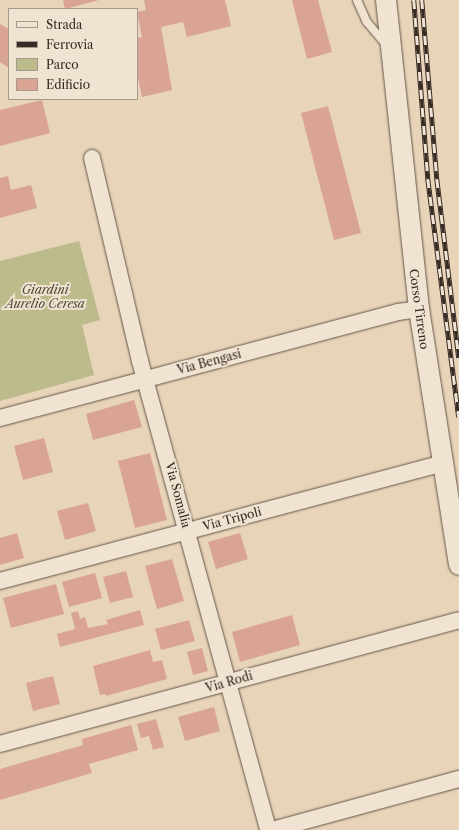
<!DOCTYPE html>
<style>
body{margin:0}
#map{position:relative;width:459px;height:830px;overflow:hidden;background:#e8d4b8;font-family:"Libre Caslon Text",serif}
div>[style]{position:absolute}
.green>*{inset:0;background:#bbbb8b}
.building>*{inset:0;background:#d9a494}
.roads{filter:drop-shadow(0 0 1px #63564a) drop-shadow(0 0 1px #63564a)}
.service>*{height:8px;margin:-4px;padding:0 4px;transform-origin:4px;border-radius:4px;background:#f0e3d1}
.minor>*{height:16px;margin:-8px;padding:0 8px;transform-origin:8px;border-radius:8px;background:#f0e3d1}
.tertiary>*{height:20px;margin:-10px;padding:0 10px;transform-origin:10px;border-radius:10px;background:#f0e3d1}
.rail>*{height:4.5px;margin-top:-2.25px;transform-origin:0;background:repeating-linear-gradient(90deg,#f0e3d1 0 9px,#372c25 0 18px);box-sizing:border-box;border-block:1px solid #372c25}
span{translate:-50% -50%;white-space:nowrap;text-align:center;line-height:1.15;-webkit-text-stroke:4px #f0e3d1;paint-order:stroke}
.park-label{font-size:12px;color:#514939;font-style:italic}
.street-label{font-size:12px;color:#372c25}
.legend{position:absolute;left:8px;top:8px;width:130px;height:92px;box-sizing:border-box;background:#f0e3d1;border:1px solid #a69a8c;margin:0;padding:5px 7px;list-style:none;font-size:12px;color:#372c25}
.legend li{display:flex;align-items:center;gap:8px;height:20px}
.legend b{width:20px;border:1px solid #a69a8c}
</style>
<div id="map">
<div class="green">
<i style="clip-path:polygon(79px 241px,100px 320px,82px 325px,94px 375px,0 401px,0 261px)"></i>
</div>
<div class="building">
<i style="clip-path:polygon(63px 0,99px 0,65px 9px)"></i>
<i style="clip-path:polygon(144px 0,225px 0,231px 26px,187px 37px,183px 22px,161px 27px,172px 90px,142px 97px,137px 73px,137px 38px,142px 37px,137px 12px,146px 10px)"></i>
<i style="clip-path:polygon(292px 0,318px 0,332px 52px,307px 59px)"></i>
<i style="clip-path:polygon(0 24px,9px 29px,9px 68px,0 62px)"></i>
<i style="clip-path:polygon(42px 100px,50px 133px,0 146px,0 110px)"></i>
<i style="clip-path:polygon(328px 106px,361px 233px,334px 240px,301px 113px)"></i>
<i style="clip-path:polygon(8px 176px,11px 190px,31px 185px,37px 208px,0 218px,0 178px)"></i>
<i style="clip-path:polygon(134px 400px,142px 427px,93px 440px,86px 414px)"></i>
<i style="clip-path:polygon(44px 438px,53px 472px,23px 480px,14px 446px)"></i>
<i style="clip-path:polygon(150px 453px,167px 520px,135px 528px,118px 461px)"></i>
<i style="clip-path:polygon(88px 503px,96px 531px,65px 540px,57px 511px)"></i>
<i style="clip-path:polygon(17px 533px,24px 558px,0 565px,0 538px)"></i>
<i style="clip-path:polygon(240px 533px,248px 559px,216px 569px,208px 542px)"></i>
<i style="clip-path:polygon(172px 559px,184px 601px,157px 609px,145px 566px)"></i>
<i style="clip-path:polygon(126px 571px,133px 597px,110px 603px,103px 577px)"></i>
<i style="clip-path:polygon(95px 573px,102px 598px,69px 607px,62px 582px)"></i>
<i style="clip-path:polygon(56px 584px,64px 614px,11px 628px,3px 598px)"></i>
<i style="clip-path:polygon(140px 610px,144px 625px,60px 647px,57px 634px,75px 629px,71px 613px,78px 611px,80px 619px,85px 617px,88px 628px,108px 624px,106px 620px)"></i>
<i style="clip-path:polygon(292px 615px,300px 645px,240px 662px,232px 632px)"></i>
<i style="clip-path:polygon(189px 620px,195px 641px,161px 650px,155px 629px)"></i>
<i style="clip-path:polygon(202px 648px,208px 671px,193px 675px,187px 652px)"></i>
<i style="clip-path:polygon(150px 650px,153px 662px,162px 660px,167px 679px,106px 696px,105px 694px,100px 695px,93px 666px)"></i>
<i style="clip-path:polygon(53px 676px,60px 704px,33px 711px,26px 683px)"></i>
<i style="clip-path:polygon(214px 707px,220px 731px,185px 741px,178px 717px)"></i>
<i style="clip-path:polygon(156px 719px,164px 747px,153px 750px,149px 736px,141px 738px,137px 724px)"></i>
<i style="clip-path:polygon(131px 725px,138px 750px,89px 764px,92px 773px,0 800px,0 769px,83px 745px,82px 739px)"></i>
</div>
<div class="roads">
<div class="service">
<i style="left:357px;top:0;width:24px;rotate:66deg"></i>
<i style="left:367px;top:22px;width:31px;rotate:50deg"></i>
</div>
<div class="minor">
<i style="left:92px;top:158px;width:209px;rotate:76.7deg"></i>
<i style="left:140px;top:361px;width:486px;rotate:74.7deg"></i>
<i style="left:0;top:418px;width:412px;rotate:-14.9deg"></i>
<i style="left:398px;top:312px;width:21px;rotate:-8deg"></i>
<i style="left:0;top:581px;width:456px;rotate:-14.9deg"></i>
<i style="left:0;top:744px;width:475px;rotate:-15.1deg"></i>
<i style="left:272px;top:830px;width:194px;rotate:-15.3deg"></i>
</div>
<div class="tertiary">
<i style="left:386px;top:0;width:311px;rotate:83.9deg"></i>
<i style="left:419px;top:309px;width:259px;rotate:81.1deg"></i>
</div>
</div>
<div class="rail">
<i style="left:414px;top:0;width:180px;rotate:85.5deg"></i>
<i style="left:428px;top:179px;width:240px;rotate:82.6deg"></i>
<i style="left:422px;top:0;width:180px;rotate:85.2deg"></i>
<i style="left:437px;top:179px;width:180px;rotate:83deg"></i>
</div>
<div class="park-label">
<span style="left:45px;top:297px">Giardini<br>Aurelio Ceresa</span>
</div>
<div class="street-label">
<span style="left:419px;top:309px;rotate:82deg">Corso Tirreno</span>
<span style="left:209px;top:362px;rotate:-15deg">Via Bengasi</span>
<span style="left:178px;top:495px;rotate:75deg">Via Somalia</span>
<span style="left:232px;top:519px;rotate:-15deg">Via Tripoli</span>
<span style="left:229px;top:682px;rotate:-16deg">Via Rodi</span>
</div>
<ul class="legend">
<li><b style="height:5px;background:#f0e3d1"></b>Strada</li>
<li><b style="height:5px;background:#372c25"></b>Ferrovia</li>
<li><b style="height:11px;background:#bbbb8b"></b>Parco</li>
<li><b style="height:11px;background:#d9a494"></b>Edificio</li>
</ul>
</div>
